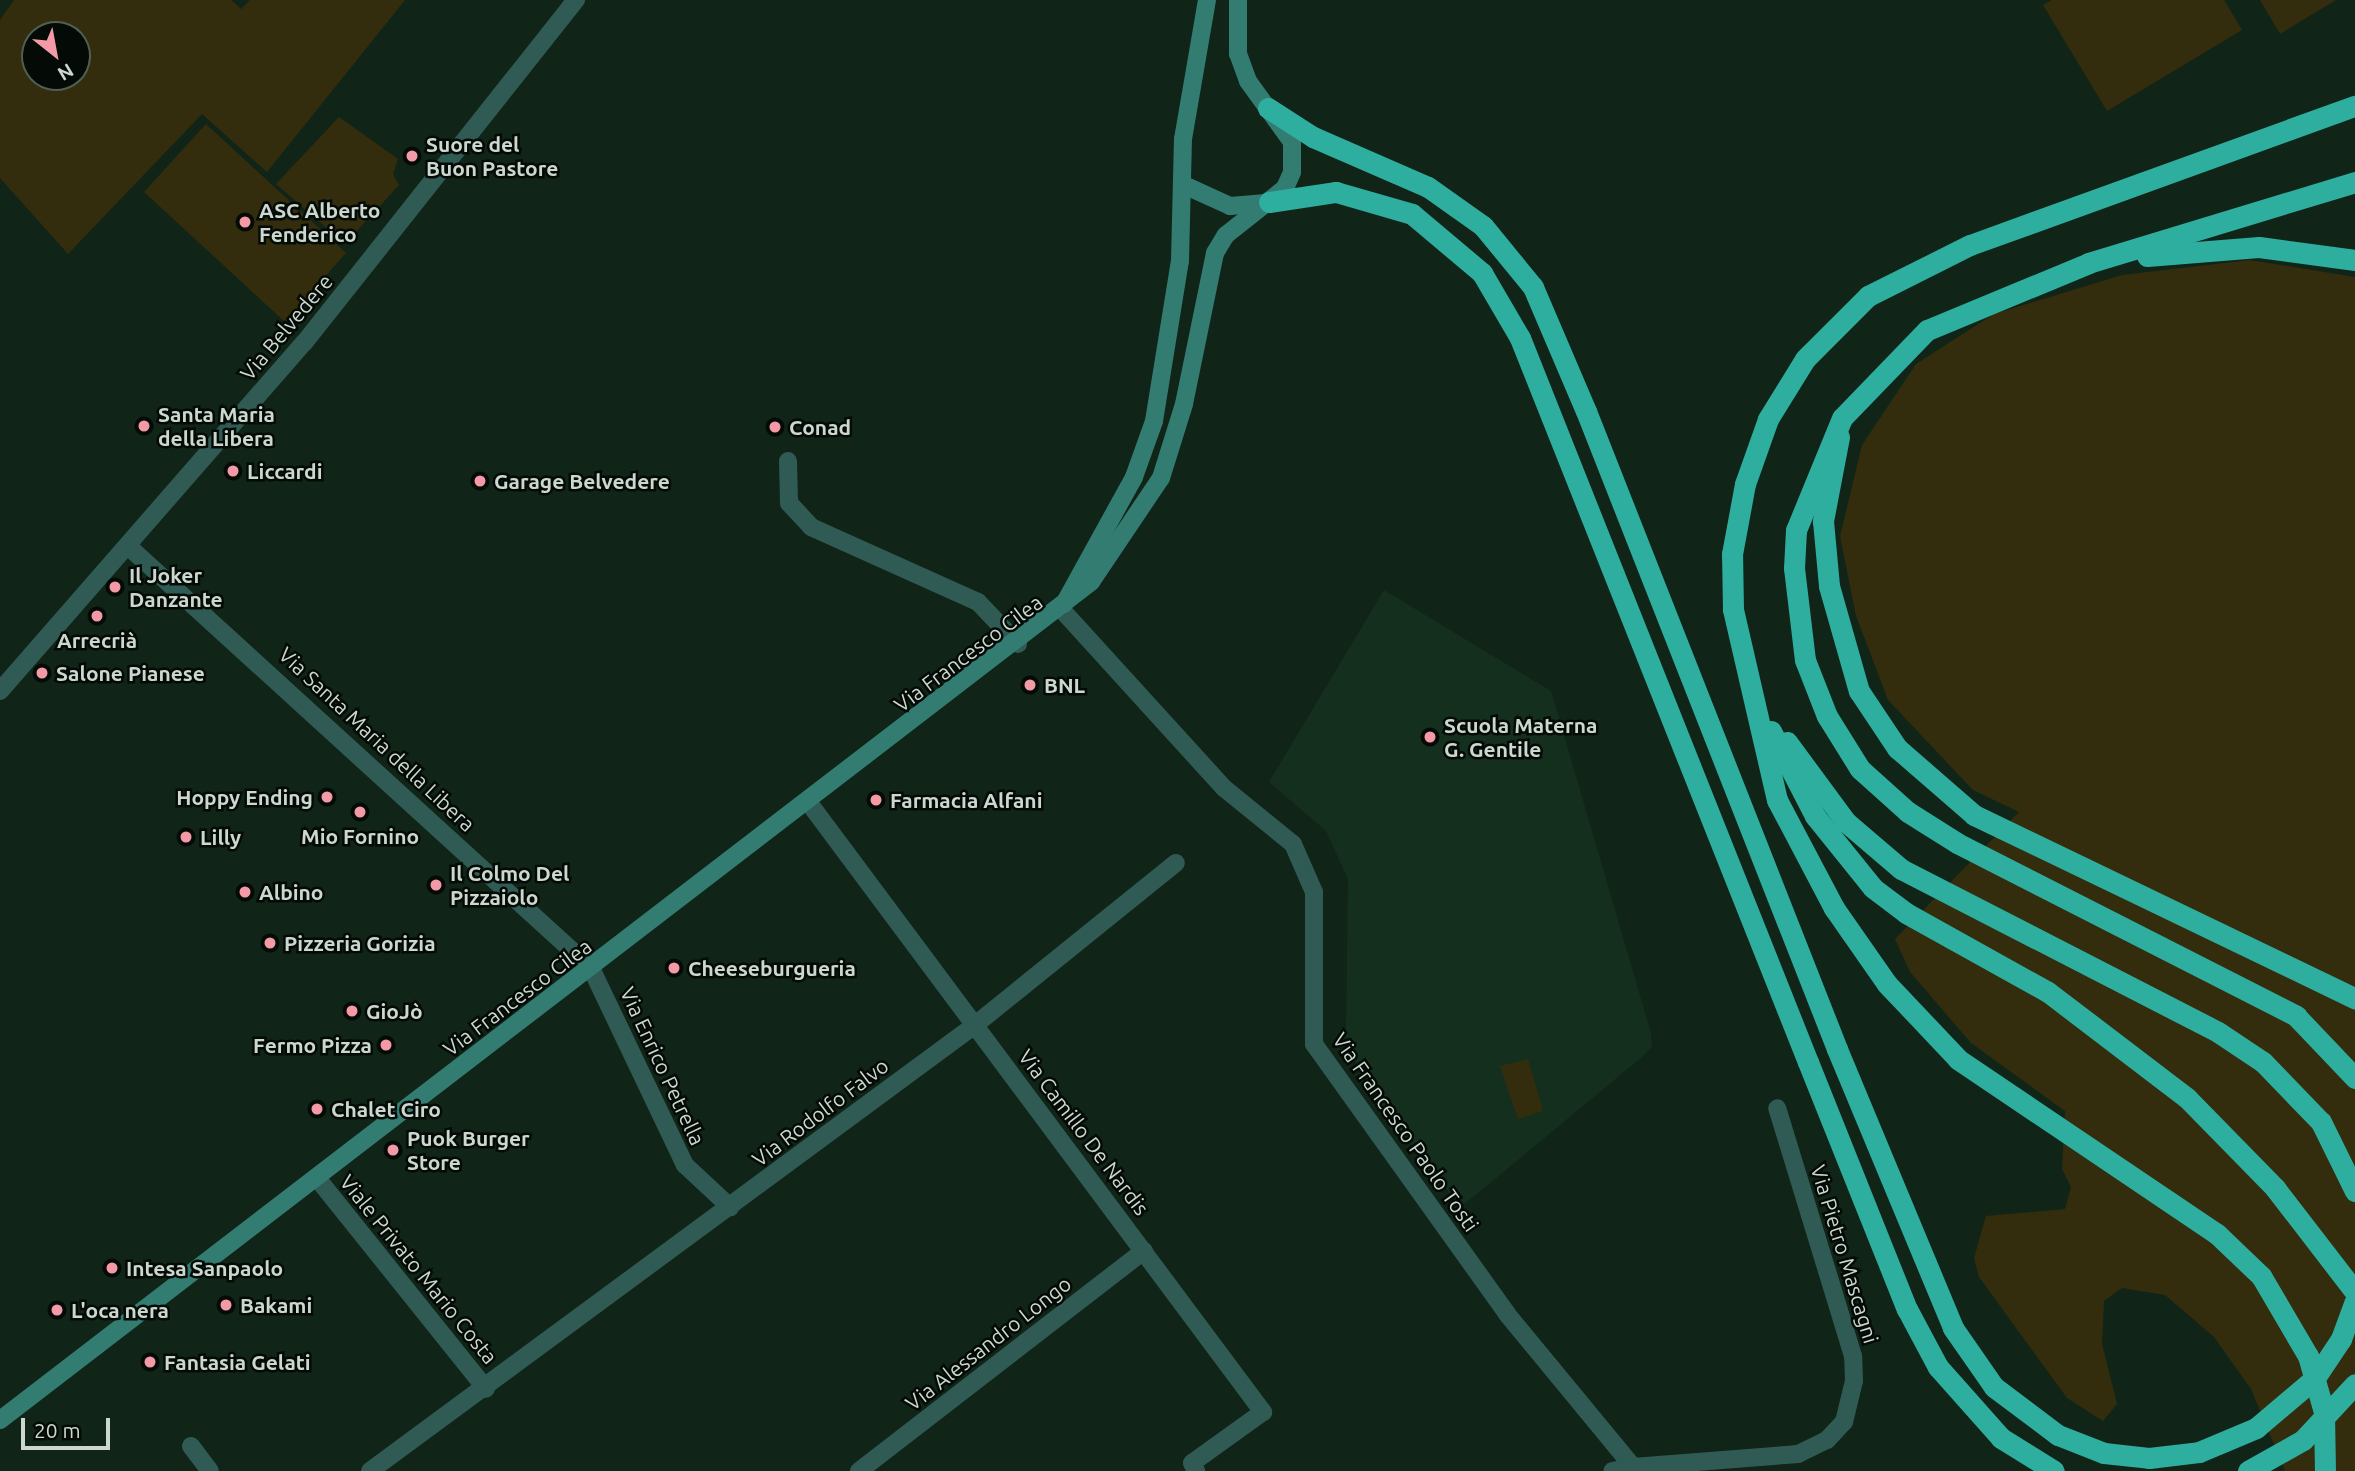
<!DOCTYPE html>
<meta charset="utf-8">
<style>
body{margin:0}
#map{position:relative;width:2355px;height:1471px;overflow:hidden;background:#102417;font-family:Ubuntu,sans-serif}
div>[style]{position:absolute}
.built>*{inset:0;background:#152f1f}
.green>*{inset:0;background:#342d0d}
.minor>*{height:18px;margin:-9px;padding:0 9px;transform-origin:9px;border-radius:9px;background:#305b54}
.tertiary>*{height:18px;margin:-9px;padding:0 9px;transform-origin:9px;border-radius:9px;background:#305b54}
.secondary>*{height:18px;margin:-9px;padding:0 9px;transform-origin:9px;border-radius:9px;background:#337c72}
.motorway>*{height:21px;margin:-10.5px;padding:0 10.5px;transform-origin:10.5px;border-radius:10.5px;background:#2eae9e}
.motorway-bridge>*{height:21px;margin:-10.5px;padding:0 10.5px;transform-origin:10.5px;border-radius:10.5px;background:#2eae9e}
.dots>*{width:19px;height:19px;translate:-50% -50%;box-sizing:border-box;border:4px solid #040b06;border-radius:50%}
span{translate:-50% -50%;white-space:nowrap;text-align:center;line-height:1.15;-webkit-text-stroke:5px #040b06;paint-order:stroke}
.poi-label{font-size:21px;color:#ccd8cf;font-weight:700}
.left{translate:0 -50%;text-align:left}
.right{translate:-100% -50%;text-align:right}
.street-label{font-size:21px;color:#ccd8cf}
.north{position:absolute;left:21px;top:21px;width:70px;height:70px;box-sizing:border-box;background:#040b06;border:2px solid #545d56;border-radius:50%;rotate:149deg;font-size:19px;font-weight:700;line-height:28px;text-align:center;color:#ccd8cf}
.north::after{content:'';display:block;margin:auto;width:24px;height:32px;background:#f49aa6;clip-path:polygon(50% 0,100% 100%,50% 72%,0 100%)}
.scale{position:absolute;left:21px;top:1418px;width:89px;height:32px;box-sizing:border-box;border:4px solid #ccd8cf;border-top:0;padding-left:9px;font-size:21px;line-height:24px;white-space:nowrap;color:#ccd8cf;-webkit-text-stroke:5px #040b06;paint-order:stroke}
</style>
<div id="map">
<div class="built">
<i style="clip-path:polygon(1384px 590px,1551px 691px,1651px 1033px,1652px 1047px,1642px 1057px,1461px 1207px,1363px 1084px,1346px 1036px,1348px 879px,1326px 831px,1269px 782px)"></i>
</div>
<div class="green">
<i style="clip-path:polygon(evenodd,14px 0,231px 0,241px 9px,250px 0,405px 0,267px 172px,202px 114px,68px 254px,0 178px,0 20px,14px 0,35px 35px,77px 35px,77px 77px,35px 77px,35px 35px)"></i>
<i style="clip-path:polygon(2052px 0,2224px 0,2242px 30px,2107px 111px,2043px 5px)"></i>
<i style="clip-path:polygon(2260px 0,2336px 0,2280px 34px)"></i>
<i style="clip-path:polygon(339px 117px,398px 159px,393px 174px,399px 185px,345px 244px,276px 184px)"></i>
<i style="clip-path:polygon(206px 124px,346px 253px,285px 322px,144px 192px)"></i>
<i style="clip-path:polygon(2250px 260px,2355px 277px,2355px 1471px,2285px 1471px,2251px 1389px,2214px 1337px,2165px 1295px,2122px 1288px,2104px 1301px,2102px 1344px,2117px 1404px,2103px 1421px,2067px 1398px,1979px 1277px,1974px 1258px,1986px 1216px,2065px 1209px,2071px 1187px,2062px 1169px,2065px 1111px,1971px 1043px,1910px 972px,1895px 939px,2019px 812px,1973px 790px,1888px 700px,1856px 616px,1840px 536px,1862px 445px,1916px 364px,1994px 314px,2122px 275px)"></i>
<i style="clip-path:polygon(1528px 1059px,1543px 1111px,1518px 1119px,1500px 1066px)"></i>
</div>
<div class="minor">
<i style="left:788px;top:461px;width:42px;rotate:88.6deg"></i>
<i style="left:789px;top:503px;width:33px;rotate:47deg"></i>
<i style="left:811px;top:527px;width:183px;rotate:24.2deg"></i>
<i style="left:978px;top:602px;width:58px;rotate:46.4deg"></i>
<i style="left:129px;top:547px;width:625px;rotate:42.34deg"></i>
<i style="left:591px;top:968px;width:218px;rotate:64.5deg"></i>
<i style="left:685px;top:1165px;width:62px;rotate:43deg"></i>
<i style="left:0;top:691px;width:462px;rotate:-48.9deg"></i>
<i style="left:304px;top:343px;width:438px;rotate:-51.6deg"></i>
<i style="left:809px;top:803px;width:760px;rotate:53.3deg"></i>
<i style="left:1263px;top:1412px;width:87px;rotate:144.3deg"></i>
<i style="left:1192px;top:1463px;width:9px;rotate:63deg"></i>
<i style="left:317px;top:1178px;width:270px;rotate:51.3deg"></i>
<i style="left:191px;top:1446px;width:31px;rotate:53deg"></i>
<i style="left:1633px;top:1467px;width:166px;rotate:-4.5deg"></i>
<i style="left:1798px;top:1454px;width:32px;rotate:-26deg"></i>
<i style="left:1827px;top:1440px;width:25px;rotate:-47deg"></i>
<i style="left:1844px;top:1422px;width:42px;rotate:-76.3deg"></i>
<i style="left:1854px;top:1381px;width:25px;rotate:-92deg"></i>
<i style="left:1853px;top:1356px;width:259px;rotate:-107deg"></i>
<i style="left:370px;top:1471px;width:752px;rotate:-36.4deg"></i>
<i style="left:975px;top:1025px;width:258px;rotate:-38.9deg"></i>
<i style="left:859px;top:1471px;width:360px;rotate:-37.7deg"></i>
</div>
<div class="tertiary">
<i style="left:1062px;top:610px;width:241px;rotate:47.7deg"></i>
<i style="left:1224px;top:788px;width:89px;rotate:39.1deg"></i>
<i style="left:1293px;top:844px;width:52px;rotate:66.4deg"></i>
<i style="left:1314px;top:892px;width:152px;rotate:90deg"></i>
<i style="left:1314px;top:1044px;width:332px;rotate:54.4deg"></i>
<i style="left:1507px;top:1314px;width:198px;rotate:50.5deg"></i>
<i style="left:1633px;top:1467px;width:21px;rotate:169deg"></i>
</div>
<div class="secondary">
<i style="left:1184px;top:185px;width:51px;rotate:24.5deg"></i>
<i style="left:1230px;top:206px;width:33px;rotate:-5deg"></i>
<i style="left:1064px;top:604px;width:145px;rotate:-61.1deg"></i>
<i style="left:1134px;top:477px;width:59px;rotate:-70.3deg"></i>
<i style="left:1154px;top:421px;width:162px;rotate:-80.8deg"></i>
<i style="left:1180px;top:261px;width:122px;rotate:-88.6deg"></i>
<i style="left:1183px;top:139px;width:141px;rotate:-80.2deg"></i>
<i style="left:0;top:1420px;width:1376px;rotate:-37.53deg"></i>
<i style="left:1091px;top:582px;width:125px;rotate:-56.1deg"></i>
<i style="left:1161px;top:478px;width:77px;rotate:-72.7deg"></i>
<i style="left:1184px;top:404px;width:154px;rotate:-78.4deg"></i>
<i style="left:1215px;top:253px;width:21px;rotate:-59deg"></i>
<i style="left:1226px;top:235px;width:75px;rotate:-38.5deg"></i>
<i style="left:1285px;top:188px;width:17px;rotate:-66deg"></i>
<i style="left:1292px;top:172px;width:30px;rotate:-90deg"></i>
<i style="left:1292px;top:142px;width:75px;rotate:-125.8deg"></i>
<i style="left:1248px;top:81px;width:29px;rotate:-110deg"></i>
<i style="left:1238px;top:54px;width:54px;rotate:-90deg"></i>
</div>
<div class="motorway">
<i style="left:1268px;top:108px;width:54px;rotate:32.8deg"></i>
<i style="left:1313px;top:137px;width:125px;rotate:23.5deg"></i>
<i style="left:1428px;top:187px;width:67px;rotate:35.3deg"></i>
<i style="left:1483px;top:226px;width:79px;rotate:50.7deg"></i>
<i style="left:1533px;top:287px;width:135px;rotate:66.9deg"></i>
<i style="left:2355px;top:182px;width:278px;rotate:163.1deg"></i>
<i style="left:2089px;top:263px;width:175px;rotate:157.5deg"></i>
<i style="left:1927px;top:330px;width:122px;rotate:134deg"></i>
<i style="left:1842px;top:418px;width:121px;rotate:112.3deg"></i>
<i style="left:1796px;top:530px;width:38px;rotate:93deg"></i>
<i style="left:1794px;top:568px;width:93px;rotate:83.2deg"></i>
<i style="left:1805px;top:660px;width:60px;rotate:68.6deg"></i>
<i style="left:1827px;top:716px;width:62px;rotate:58.1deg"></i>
<i style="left:1860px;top:769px;width:64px;rotate:41.9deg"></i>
<i style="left:1908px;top:812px;width:58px;rotate:32.3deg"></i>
<i style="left:1957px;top:843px;width:381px;rotate:27deg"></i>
<i style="left:2296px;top:1016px;width:86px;rotate:46.4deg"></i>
<i style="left:1269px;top:202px;width:68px;rotate:-8.5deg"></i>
<i style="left:1336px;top:192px;width:79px;rotate:16.1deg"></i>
<i style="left:1412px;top:214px;width:92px;rotate:40.1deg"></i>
<i style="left:1482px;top:273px;width:75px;rotate:59.7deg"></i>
<i style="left:2147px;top:256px;width:112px;rotate:-4.6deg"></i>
<i style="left:2259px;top:247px;width:97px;rotate:7.7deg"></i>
<i style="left:1839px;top:437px;width:86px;rotate:100.8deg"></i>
<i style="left:1823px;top:521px;width:65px;rotate:84.7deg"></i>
<i style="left:1829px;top:586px;width:109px;rotate:74.1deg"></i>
<i style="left:1859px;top:691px;width:69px;rotate:56.3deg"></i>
<i style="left:1897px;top:748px;width:102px;rotate:41deg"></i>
<i style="left:1974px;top:815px;width:423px;rotate:25.7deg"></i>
<i style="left:1771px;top:731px;width:96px;rotate:62.6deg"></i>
<i style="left:1815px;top:816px;width:92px;rotate:51.1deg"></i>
<i style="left:1873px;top:888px;width:41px;rotate:37.1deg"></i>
<i style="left:1906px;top:913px;width:162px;rotate:29.1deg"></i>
<i style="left:2048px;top:992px;width:175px;rotate:37.3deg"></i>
<i style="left:2187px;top:1098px;width:126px;rotate:45.6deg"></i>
<i style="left:2275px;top:1188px;width:131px;rotate:52.4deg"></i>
<i style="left:1787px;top:742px;width:99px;rotate:53.6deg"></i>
<i style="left:1846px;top:822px;width:72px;rotate:40.5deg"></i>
<i style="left:1901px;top:869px;width:356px;rotate:27.2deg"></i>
<i style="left:2218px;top:1032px;width:54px;rotate:33.7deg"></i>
<i style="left:2263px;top:1062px;width:83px;rotate:46deg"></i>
<i style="left:2321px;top:1122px;width:77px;rotate:63.8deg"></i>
<i style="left:1837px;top:1049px;width:302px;rotate:67.4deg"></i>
<i style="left:1953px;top:1328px;width:72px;rotate:55.2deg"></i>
<i style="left:1994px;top:1387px;width:80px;rotate:36.9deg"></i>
<i style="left:2058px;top:1435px;width:49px;rotate:21.4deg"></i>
<i style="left:2104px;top:1453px;width:45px;rotate:6.3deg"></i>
<i style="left:2149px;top:1458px;width:50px;rotate:-6.8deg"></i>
<i style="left:2199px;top:1452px;width:62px;rotate:-22.8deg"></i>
<i style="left:2256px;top:1428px;width:77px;rotate:-40.3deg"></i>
<i style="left:2315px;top:1378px;width:47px;rotate:-56.3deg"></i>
<i style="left:2341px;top:1339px;width:40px;rotate:-69.8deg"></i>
<i style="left:1808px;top:1062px;width:266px;rotate:68.2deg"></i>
<i style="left:1907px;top:1309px;width:66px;rotate:61.9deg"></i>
<i style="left:1938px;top:1367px;width:95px;rotate:48.4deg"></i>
<i style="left:2001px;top:1438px;width:62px;rotate:31.9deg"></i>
<i style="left:2248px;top:1471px;width:63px;rotate:-29.4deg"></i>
<i style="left:2303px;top:1440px;width:76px;rotate:-47.1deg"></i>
<i style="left:2325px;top:1471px;width:59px;rotate:-91deg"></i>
<i style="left:2324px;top:1412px;width:58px;rotate:-105.9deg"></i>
<i style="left:2308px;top:1356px;width:93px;rotate:-120.4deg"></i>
<i style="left:2261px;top:1276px;width:61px;rotate:-136.3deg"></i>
<i style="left:2217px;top:1234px;width:313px;rotate:-146deg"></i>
<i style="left:1958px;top:1059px;width:103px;rotate:-133.4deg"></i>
<i style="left:1887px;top:984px;width:93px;rotate:-124.9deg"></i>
<i style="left:1834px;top:908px;width:122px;rotate:-117.8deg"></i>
<i style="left:1777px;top:800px;width:196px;rotate:-103deg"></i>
<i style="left:1733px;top:609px;width:55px;rotate:-91deg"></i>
<i style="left:1732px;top:554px;width:71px;rotate:-79.5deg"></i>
<i style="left:1745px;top:484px;width:69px;rotate:-70.5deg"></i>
<i style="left:1768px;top:419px;width:70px;rotate:-58.3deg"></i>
<i style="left:1805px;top:359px;width:89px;rotate:-45deg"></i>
<i style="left:1868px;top:296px;width:114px;rotate:-26.6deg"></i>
<i style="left:1970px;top:245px;width:409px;rotate:-19.9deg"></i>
</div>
<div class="motorway-bridge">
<i style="left:1520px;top:338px;width:779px;rotate:68.31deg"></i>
<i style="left:1586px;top:411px;width:686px;rotate:68.52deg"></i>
</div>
<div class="dots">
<i style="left:412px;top:156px;background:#f49aa6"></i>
<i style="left:245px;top:222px;background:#f49aa6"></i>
<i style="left:144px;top:426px;background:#f49aa6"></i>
<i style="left:775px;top:427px;background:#f49aa6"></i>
<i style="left:233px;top:471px;background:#f49aa6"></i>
<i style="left:480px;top:481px;background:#f49aa6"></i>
<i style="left:115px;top:587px;background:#f49aa6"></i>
<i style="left:97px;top:616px;background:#f49aa6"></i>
<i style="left:42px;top:673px;background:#f49aa6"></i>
<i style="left:1030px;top:685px;background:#f49aa6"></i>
<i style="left:1430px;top:737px;background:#f49aa6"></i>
<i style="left:327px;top:797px;background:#f49aa6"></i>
<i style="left:876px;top:800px;background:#f49aa6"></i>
<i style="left:360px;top:812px;background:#f49aa6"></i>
<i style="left:186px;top:837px;background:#f49aa6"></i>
<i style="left:436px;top:885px;background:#f49aa6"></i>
<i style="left:245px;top:892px;background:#f49aa6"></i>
<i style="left:270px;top:943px;background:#f49aa6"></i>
<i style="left:674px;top:968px;background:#f49aa6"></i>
<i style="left:352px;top:1011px;background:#f49aa6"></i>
<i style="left:386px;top:1045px;background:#f49aa6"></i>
<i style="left:317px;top:1109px;background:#f49aa6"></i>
<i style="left:393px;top:1150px;background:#f49aa6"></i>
<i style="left:112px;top:1268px;background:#f49aa6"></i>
<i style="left:226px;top:1305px;background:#f49aa6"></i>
<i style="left:57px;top:1310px;background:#f49aa6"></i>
<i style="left:150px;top:1362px;background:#f49aa6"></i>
</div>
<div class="poi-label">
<span class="left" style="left:426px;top:156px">Suore del<br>Buon Pastore</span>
<span class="left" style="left:259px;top:222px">ASC Alberto<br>Fenderico</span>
<span class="left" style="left:158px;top:426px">Santa Maria<br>della Libera</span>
<span class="left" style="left:789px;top:427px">Conad</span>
<span class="left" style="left:247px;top:471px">Liccardi</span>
<span class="left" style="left:494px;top:481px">Garage Belvedere</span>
<span class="left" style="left:129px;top:587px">Il Joker<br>Danzante</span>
<span style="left:97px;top:640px">Arrecrià</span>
<span class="left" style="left:56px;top:673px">Salone Pianese</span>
<span class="left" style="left:1044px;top:685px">BNL</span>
<span class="left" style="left:1444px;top:737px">Scuola Materna<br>G. Gentile</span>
<span class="right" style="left:313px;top:797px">Hoppy Ending</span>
<span class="left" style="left:890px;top:800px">Farmacia Alfani</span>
<span style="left:360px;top:836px">Mio Fornino</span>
<span class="left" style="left:200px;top:837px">Lilly</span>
<span class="left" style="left:450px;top:885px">Il Colmo Del<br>Pizzaiolo</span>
<span class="left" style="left:259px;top:892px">Albino</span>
<span class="left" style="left:284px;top:943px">Pizzeria Gorizia</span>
<span class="left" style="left:688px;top:968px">Cheeseburgueria</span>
<span class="left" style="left:366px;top:1011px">GioJò</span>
<span class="right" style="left:372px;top:1045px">Fermo Pizza</span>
<span class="left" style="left:331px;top:1109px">Chalet Ciro</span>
<span class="left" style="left:407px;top:1150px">Puok Burger<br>Store</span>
<span class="left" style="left:126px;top:1268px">Intesa Sanpaolo</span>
<span class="left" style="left:240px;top:1305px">Bakami</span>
<span class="left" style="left:71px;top:1310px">L'oca nera</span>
<span class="left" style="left:164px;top:1362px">Fantasia Gelati</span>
</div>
<div class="street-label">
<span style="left:286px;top:327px;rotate:-50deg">Via Belvedere</span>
<span style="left:968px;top:653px;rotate:-37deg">Via Francesco Cilea</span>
<span style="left:377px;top:739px;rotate:43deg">Via Santa Maria della Libera</span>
<span style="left:517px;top:997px;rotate:-37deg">Via Francesco Cilea</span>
<span style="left:663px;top:1066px;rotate:65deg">Via Enrico Petrella</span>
<span style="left:820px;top:1112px;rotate:-37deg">Via Rodolfo Falvo</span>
<span style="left:1084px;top:1132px;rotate:53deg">Via Camillo De Nardis</span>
<span style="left:1406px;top:1132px;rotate:55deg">Via Francesco Paolo Tosti</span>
<span style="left:1845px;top:1254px;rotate:73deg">Via Pietro Mascagni</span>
<span style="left:419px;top:1269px;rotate:51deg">Viale Privato Mario Costa</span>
<span style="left:988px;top:1343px;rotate:-38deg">Via Alessandro Longo</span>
</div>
<div class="north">N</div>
<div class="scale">20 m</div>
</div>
